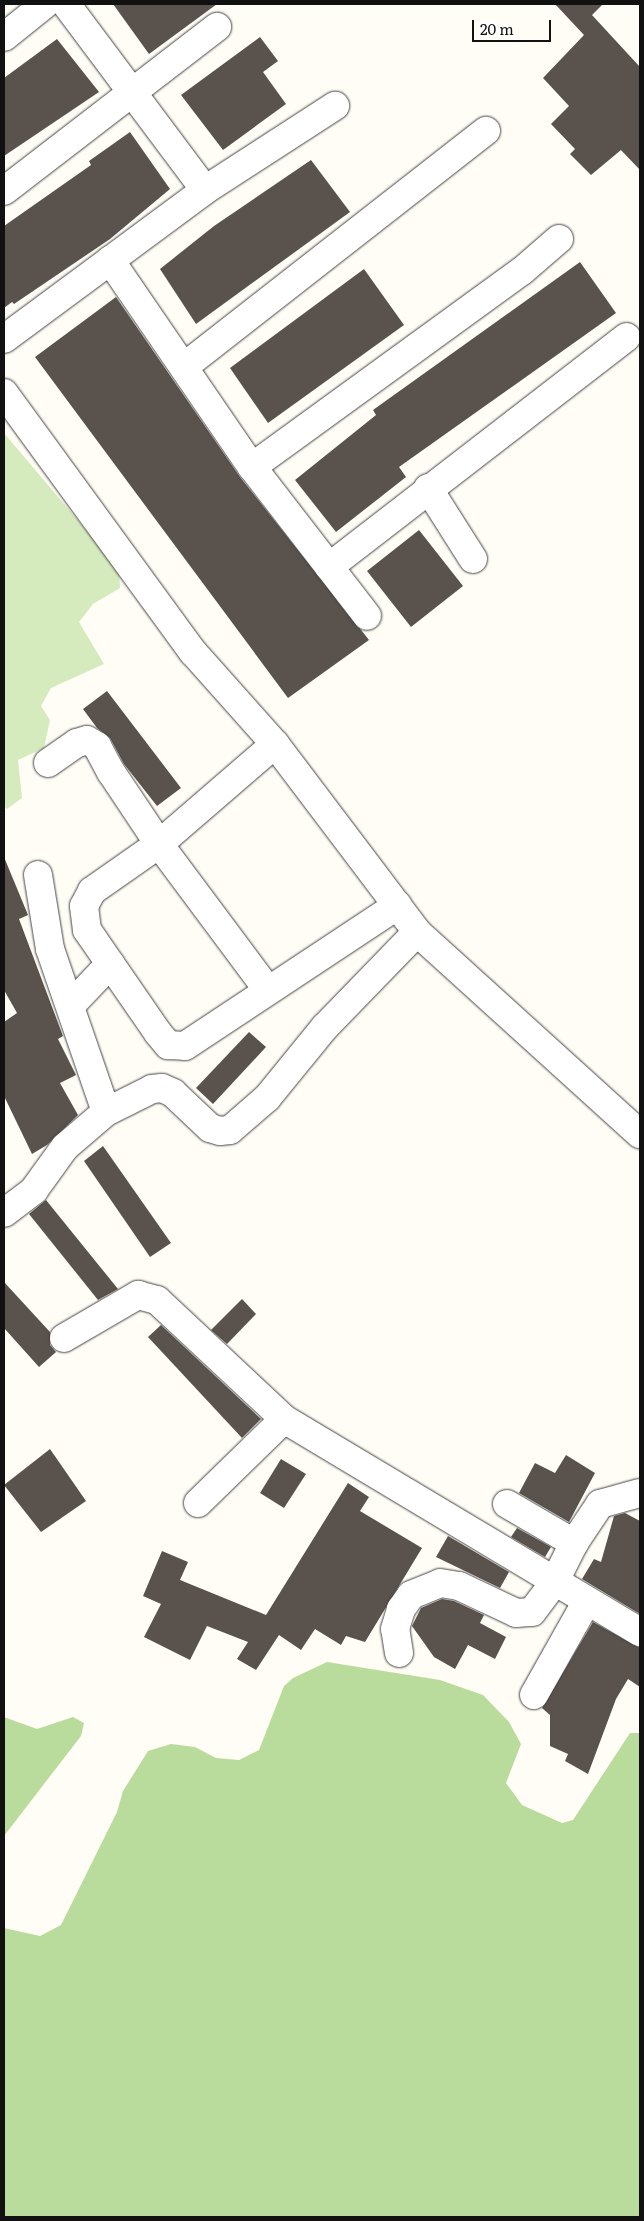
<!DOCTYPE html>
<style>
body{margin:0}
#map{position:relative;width:644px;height:2221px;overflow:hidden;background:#fffdf5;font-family:Literata,serif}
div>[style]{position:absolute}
.green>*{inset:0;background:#d5ebbd}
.forest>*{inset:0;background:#b9dc9c}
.building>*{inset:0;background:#5a524d}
.roads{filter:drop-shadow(0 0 1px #444) drop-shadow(0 0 1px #444)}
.minor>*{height:28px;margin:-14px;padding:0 14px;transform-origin:14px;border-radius:14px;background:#fff}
span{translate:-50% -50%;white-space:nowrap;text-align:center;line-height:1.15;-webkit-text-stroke:5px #fff;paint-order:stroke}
.frame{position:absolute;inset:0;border:5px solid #111;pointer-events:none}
.scale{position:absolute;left:472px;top:20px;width:79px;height:22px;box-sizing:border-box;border:2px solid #111;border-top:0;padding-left:6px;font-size:15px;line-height:18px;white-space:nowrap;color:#111;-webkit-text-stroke:4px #fff;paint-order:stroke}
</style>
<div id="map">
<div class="green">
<i style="clip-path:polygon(4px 433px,119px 569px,120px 588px,93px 604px,79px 622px,104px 664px,51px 688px,41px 706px,50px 720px,44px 748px,18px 760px,22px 798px,7px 809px,4px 806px)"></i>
</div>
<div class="forest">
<i style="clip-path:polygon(327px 1662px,440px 1680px,483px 1695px,509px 1722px,521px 1744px,506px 1783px,522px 1805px,562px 1823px,573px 1820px,630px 1733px,640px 1733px,640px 2217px,4px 2217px,4px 1928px,40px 1936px,61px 1925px,117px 1812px,123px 1791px,148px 1751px,171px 1744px,195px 1747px,216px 1758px,239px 1760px,259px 1750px,284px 1686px,293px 1678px)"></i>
<i style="clip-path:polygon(4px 1717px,37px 1729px,73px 1717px,84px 1723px,81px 1736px,4px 1836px)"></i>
</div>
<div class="building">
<i style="clip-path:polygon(113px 4px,217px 4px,149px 54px)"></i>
<i style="clip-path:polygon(555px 4px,603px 4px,592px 15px,640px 67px,640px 170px,621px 150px,591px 175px,570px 154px,575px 149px,551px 124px,569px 106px,543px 78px,584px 35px)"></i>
<i style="clip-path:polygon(260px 37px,278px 61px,263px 72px,286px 104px,223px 150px,181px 95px)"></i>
<i style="clip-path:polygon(57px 39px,99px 92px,4px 156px,4px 78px)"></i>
<i style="clip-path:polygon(130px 132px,170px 189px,110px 239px,14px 304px,12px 302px,4px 308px,4px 226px,91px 165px,89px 161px)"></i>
<i style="clip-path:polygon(311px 160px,350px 212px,196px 324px,160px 269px,214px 226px)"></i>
<i style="clip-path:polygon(580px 262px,616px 313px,399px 467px,406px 477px,336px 532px,295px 480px,376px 415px,373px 410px)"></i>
<i style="clip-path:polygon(364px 269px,404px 325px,268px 423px,230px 368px)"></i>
<i style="clip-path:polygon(116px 297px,240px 477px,369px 640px,288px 698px,35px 357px)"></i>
<i style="clip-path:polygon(419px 530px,463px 586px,411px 627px,367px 571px)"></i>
<i style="clip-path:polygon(107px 691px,181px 788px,157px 806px,124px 764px,110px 738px,97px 728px,83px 709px)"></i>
<i style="clip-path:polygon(4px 857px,28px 915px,19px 919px,63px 1036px,58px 1039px,76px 1075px,60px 1083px,78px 1115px,47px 1145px,32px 1154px,4px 1096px,4px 1022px,17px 1013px,4px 990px)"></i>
<i style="clip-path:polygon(249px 1032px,266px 1047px,213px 1104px,196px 1088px)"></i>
<i style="clip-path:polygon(103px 1146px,171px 1243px,150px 1257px,84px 1161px)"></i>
<i style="clip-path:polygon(46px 1200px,118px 1289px,98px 1300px,29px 1214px)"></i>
<i style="clip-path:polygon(4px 1282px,50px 1332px,50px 1345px,56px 1352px,39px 1367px,4px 1328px)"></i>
<i style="clip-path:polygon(242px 1299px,256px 1314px,227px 1344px,211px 1330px)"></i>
<i style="clip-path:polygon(161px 1325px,261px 1419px,242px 1438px,148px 1337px)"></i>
<i style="clip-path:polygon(50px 1449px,86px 1501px,41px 1532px,4px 1485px)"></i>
<i style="clip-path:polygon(566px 1455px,595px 1473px,569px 1522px,519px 1493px,535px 1463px,555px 1473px)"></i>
<i style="clip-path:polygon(281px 1459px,306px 1474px,284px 1508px,260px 1493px)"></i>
<i style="clip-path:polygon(348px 1483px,369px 1497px,360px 1511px,422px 1548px,365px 1642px,346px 1636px,341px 1645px,315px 1629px,301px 1650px,279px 1635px,256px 1670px,237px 1659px,248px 1642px,207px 1626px,190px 1660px,144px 1637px,161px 1604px,143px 1596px,162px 1551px,188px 1562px,180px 1580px,266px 1615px)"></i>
<i style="clip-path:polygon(625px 1513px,640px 1521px,640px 1614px,582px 1579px,594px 1559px,601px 1562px,614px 1516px)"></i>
<i style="clip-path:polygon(517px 1528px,551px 1547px,545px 1557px,511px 1537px)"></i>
<i style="clip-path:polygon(448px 1536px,509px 1572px,500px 1588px,436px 1557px)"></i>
<i style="clip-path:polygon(442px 1599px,454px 1601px,484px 1615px,480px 1623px,506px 1637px,495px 1659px,468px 1645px,455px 1669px,434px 1657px,412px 1626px,421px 1608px)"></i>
<i style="clip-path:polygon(593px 1622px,640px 1648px,640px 1687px,628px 1679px,616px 1699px,588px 1774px,565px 1761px,568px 1754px,550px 1746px,550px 1715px,542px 1708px)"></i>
</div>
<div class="roads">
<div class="minor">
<i style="left:66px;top:4px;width:232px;rotate:53.2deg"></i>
<i style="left:4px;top:37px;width:53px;rotate:-38.8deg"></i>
<i style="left:4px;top:191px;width:269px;rotate:-37.6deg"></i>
<i style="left:110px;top:260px;width:251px;rotate:55.6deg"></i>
<i style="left:252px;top:467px;width:188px;rotate:52.3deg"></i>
<i style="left:4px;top:339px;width:250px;rotate:-36.5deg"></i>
<i style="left:205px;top:190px;width:155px;rotate:-32.9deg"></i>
<i style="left:185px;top:366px;width:382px;rotate:-38deg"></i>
<i style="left:4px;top:393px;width:321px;rotate:53.9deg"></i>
<i style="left:193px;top:652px;width:123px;rotate:48.3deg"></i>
<i style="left:275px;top:744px;width:236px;rotate:52.9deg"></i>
<i style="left:417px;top:932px;width:301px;rotate:42.2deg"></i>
<i style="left:252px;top:467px;width:334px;rotate:-36deg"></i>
<i style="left:522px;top:271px;width:49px;rotate:-40.9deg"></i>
<i style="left:428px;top:488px;width:84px;rotate:57.6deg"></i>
<i style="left:329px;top:567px;width:376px;rotate:-37.7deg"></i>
<i style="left:275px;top:744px;width:153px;rotate:139.2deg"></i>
<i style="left:159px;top:844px;width:82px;rotate:145deg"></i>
<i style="left:92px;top:891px;width:17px;rotate:118deg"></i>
<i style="left:84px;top:906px;width:24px;rotate:83deg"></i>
<i style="left:87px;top:930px;width:125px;rotate:55.4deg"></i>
<i style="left:158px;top:1033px;width:16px;rotate:50deg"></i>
<i style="left:168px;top:1045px;width:17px;rotate:3deg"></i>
<i style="left:185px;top:1046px;width:255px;rotate:-33.5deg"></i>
<i style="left:48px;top:763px;width:35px;rotate:-35deg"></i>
<i style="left:77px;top:743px;width:10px;rotate:-17deg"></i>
<i style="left:87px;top:740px;width:12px;rotate:31deg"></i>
<i style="left:97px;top:746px;width:30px;rotate:62deg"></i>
<i style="left:111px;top:772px;width:87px;rotate:56.3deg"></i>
<i style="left:159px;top:844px;width:181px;rotate:53.3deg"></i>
<i style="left:38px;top:875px;width:75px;rotate:80.8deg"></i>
<i style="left:50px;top:949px;width:172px;rotate:71deg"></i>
<i style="left:106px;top:1112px;width:51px;rotate:-26.6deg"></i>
<i style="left:152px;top:1089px;width:10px;rotate:-6deg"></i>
<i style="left:162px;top:1088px;width:12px;rotate:24deg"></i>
<i style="left:173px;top:1093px;width:51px;rotate:43.4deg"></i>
<i style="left:210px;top:1128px;width:10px;rotate:17deg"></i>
<i style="left:220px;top:1131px;width:10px;rotate:-6deg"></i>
<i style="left:230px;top:1130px;width:49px;rotate:-40.9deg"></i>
<i style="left:267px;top:1098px;width:92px;rotate:-50.8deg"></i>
<i style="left:325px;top:1027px;width:132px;rotate:-45.9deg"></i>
<i style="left:71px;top:1005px;width:57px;rotate:-46.4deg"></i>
<i style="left:4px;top:1213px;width:38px;rotate:-37deg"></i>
<i style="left:34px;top:1190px;width:53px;rotate:-54.2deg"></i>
<i style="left:65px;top:1147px;width:54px;rotate:-40.5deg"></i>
<i style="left:64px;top:1338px;width:86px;rotate:-30.2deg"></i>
<i style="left:138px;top:1295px;width:20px;rotate:15deg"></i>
<i style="left:157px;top:1300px;width:174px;rotate:43.1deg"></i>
<i style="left:284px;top:1419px;width:415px;rotate:30.9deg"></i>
<i style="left:198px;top:1503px;width:120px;rotate:-44.3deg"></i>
<i style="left:507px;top:1504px;width:78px;rotate:30.2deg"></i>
<i style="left:399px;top:1653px;width:24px;rotate:-99deg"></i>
<i style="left:395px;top:1629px;width:21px;rotate:-73deg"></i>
<i style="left:401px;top:1609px;width:17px;rotate:-54deg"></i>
<i style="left:411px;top:1595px;width:31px;rotate:-22deg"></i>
<i style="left:440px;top:1583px;width:19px;rotate:9deg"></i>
<i style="left:459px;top:1586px;width:63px;rotate:25.3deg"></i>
<i style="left:516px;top:1613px;width:16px;rotate:-4deg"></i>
<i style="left:532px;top:1612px;width:39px;rotate:-53deg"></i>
<i style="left:555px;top:1581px;width:42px;rotate:-63.4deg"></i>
<i style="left:574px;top:1543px;width:47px;rotate:-56.3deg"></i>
<i style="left:600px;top:1504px;width:41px;rotate:-15.4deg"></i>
<i style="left:534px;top:1695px;width:108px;rotate:-60.6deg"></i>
</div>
</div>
<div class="frame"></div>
<div class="scale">20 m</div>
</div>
